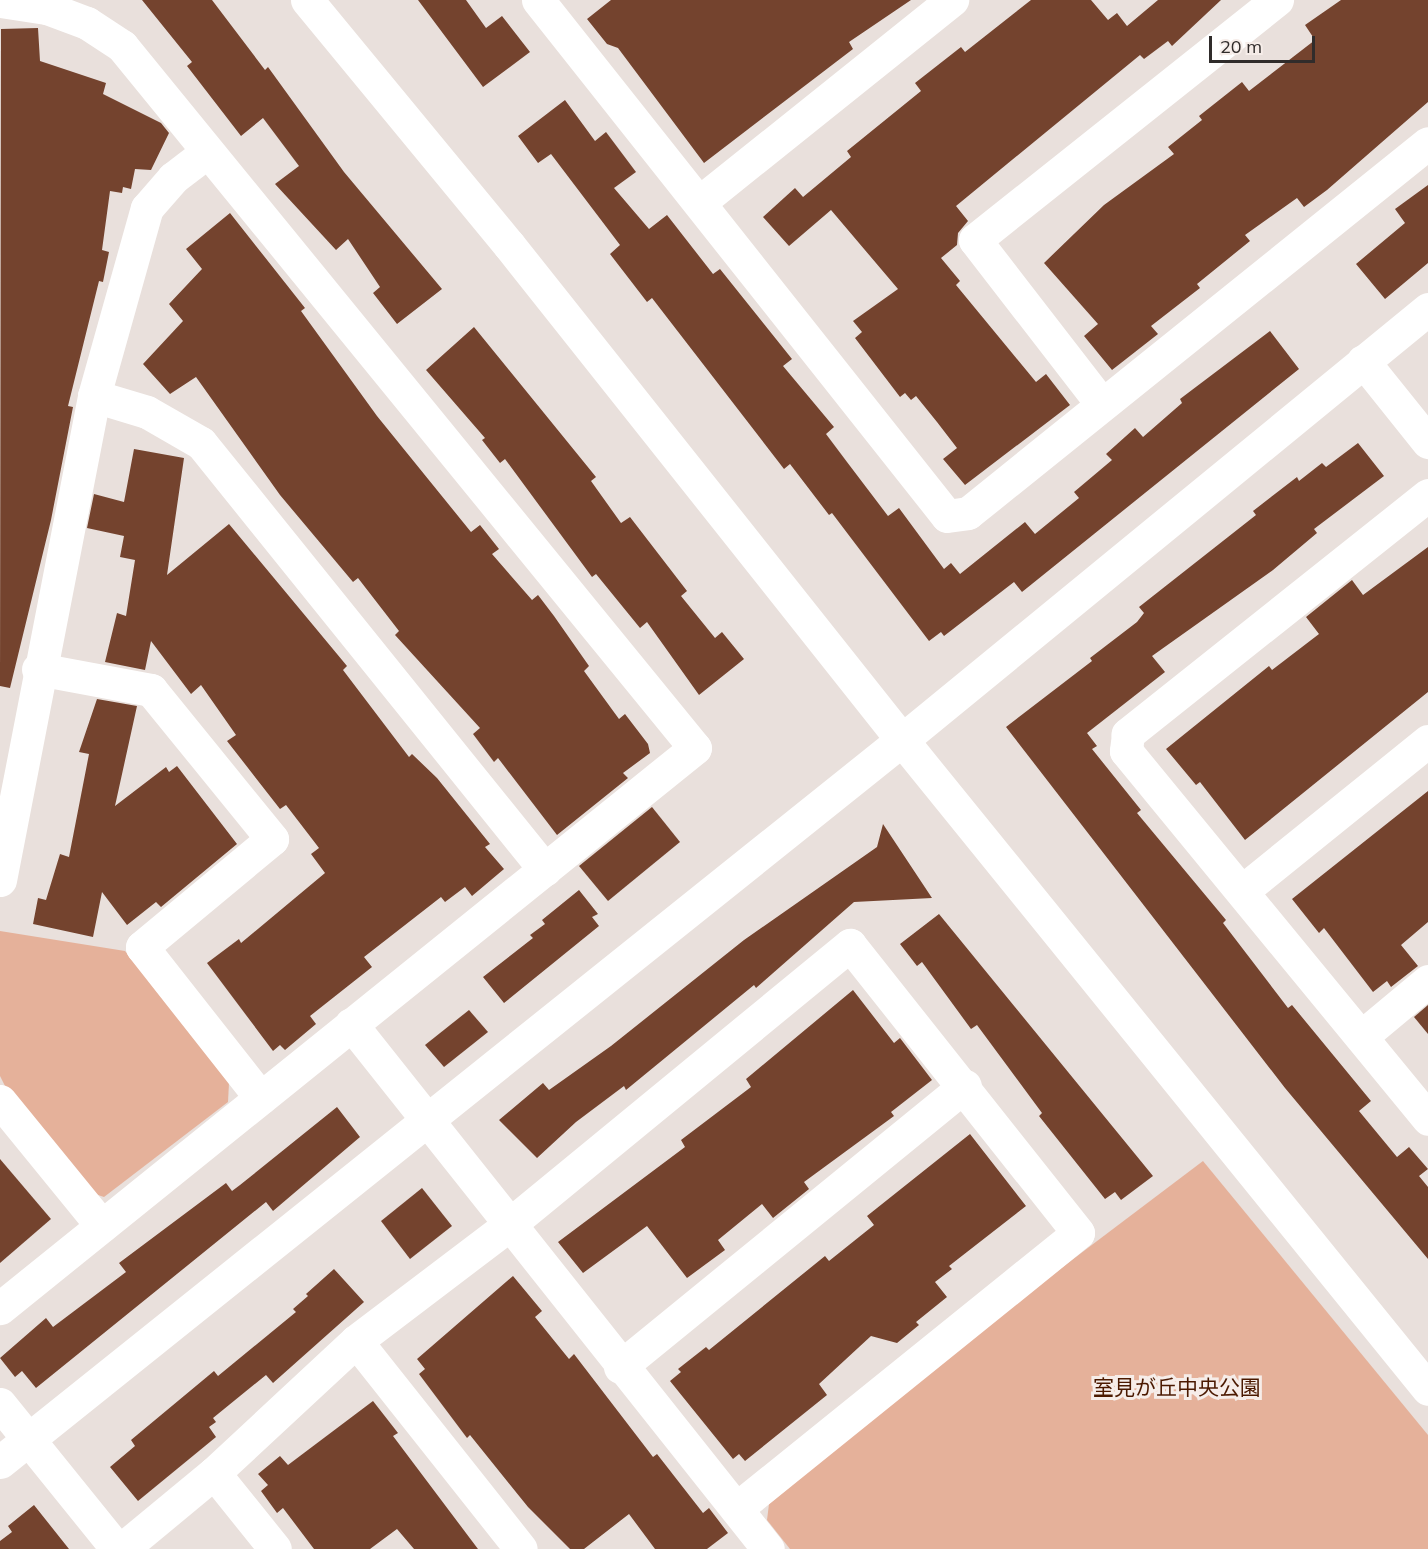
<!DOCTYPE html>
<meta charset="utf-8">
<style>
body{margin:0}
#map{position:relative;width:1428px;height:1549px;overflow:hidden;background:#e9e0dc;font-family:Mulish,"Noto Sans JP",sans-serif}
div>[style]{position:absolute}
.green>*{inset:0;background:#e5b19a}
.building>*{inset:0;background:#74432e}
.minor>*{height:33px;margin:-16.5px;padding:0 16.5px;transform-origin:16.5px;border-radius:16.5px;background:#fff}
span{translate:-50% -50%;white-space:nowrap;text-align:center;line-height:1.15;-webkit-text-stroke:6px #f6ede9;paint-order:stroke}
.park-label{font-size:21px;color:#4b1900}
.scale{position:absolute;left:1209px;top:36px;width:106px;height:27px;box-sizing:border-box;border:3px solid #302c2b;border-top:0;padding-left:8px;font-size:18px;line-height:21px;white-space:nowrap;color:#302c2b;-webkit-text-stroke:4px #f6ede9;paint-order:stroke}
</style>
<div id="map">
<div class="green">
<i style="clip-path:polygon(0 931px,125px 951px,229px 1083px,228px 1102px,104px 1197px,92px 1193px,8px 1092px,0 1076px)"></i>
<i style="clip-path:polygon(1203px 1161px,1428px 1435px,1428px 1549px,790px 1549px,767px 1520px,769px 1504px,970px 1337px)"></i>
</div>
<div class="building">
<i style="clip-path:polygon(142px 0,212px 0,265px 70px,268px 67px,344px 172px,442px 289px,397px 324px,373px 293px,380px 287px,348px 239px,336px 250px,275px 184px,299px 166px,263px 118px,241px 136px,187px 66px,192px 62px)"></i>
<i style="clip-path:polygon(418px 0,466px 0,486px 28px,502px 16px,530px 52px,483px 87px)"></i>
<i style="clip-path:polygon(611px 0,911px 0,849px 42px,853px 49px,704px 163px,618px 48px,607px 44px,587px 19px)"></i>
<i style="clip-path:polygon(1031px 0,1091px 0,1108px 20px,1117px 13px,1127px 26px,1158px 0,1221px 0,1172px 46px,1168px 41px,1144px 59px,1140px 55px,956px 206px,968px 221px,958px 233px,957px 245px,941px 258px,960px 281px,956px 285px,1036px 382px,1046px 374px,1070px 405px,965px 485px,943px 459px,957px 448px,937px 422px,916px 396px,911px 400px,905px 393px,900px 397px,855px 338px,862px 332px,853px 321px,898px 289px,831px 210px,789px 246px,763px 217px,795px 188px,803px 197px,851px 157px,847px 151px,921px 91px,915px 83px,961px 47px,965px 52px)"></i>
<i style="clip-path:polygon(1341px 0,1428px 0,1428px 102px,1327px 190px,1304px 207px,1297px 198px,1245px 235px,1250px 241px,1197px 284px,1200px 288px,1151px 326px,1158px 334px,1112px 370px,1084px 336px,1098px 324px,1044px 263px,1104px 205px,1174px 154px,1168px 147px,1202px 120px,1199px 116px,1242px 82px,1249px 91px,1315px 40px,1305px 25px)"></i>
<i style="clip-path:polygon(38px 28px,40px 61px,106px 83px,103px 94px,161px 123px,169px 133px,151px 170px,135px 169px,131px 189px,123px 187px,122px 193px,110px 191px,102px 250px,109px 252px,103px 282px,99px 281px,68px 406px,73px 407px,51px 520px,10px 688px,0 686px,1px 29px)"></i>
<i style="clip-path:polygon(565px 100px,595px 141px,606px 132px,636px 172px,614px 188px,649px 229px,667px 215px,713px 274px,720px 269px,792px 359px,783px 366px,834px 427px,826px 434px,847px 462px,888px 516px,899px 508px,944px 569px,951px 563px,960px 574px,1025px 522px,1035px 534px,1079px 498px,1074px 492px,1112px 460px,1106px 454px,1135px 428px,1143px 437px,1182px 403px,1180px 399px,1270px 331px,1299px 369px,1022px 592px,1014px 582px,944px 636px,941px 632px,929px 641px,832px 513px,829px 515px,790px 464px,784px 469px,652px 298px,647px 302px,610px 254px,620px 245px,551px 154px,538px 163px,518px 136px)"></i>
<i style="clip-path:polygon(1428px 185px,1428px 263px,1385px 299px,1356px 264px,1405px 223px,1395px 209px)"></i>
<i style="clip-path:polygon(230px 213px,305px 308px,301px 311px,377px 416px,471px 532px,480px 525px,499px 549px,492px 554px,532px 600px,538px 595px,554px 616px,589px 666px,584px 671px,619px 719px,625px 714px,648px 744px,650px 753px,623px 773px,628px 778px,557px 835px,498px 758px,494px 762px,473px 734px,480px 728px,395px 635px,399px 631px,358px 578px,353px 582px,280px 495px,196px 377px,170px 394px,143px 364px,183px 321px,169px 304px,202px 269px,186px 249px)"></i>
<i style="clip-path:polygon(474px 327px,596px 477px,591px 481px,621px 523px,630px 517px,687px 591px,681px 596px,715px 638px,722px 632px,744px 659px,699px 695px,647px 622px,640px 628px,596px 574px,592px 577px,505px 459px,500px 463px,482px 440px,485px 438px,426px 370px)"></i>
<i style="clip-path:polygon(1358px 443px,1384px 476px,1314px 529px,1317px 533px,1273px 570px,1152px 656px,1165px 672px,1087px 733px,1097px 746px,1092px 749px,1141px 810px,1137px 813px,1226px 920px,1223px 923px,1288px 1008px,1292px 1005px,1371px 1101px,1359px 1111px,1397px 1157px,1409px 1147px,1428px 1169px,1419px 1176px,1428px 1187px,1428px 1259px,1285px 1088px,1006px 727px,1092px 661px,1090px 658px,1137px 622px,1144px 613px,1139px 607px,1256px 515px,1253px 511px,1297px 477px,1299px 481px,1322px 463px,1326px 467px)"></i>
<i style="clip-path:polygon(134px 449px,184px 458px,167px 575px,229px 524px,347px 666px,343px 670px,409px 757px,412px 754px,437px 778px,490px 844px,485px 847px,504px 869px,472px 896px,465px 887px,445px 902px,441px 897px,364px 957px,372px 967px,310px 1016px,316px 1024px,285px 1050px,280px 1045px,273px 1051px,207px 963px,239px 939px,241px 943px,325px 873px,311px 854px,319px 848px,286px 805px,280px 809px,227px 741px,236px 735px,201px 685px,191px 694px,151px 641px,145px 670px,105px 662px,117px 613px,126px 616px,135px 560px,120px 557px,124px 536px,87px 528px,94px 494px,124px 502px)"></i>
<i style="clip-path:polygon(1428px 547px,1428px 692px,1245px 840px,1200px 782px,1196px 785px,1166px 749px,1269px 666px,1272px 670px,1319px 634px,1306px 617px,1352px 580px,1363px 595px)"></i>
<i style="clip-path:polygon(97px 699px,137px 706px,115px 806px,166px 767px,169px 772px,177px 766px,237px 844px,161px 907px,156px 902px,127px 925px,102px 892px,93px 937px,33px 924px,38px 898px,46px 900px,60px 854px,69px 857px,89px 754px,79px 752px)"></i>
<i style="clip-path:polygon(1428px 791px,1428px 922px,1401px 945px,1418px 966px,1391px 987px,1387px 981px,1373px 992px,1324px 928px,1319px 933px,1292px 899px)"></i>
<i style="clip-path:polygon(652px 807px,680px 842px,608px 901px,579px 866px)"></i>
<i style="clip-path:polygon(883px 824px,932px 898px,854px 902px,756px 988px,754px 985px,626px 1090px,624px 1086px,576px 1122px,537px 1158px,499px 1120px,543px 1083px,549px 1090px,611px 1046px,744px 940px,877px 847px)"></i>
<i style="clip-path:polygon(579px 890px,598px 914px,592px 917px,599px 926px,504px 1003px,483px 977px,533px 938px,530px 935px,545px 924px,542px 920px)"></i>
<i style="clip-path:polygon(939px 914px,1153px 1176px,1121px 1200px,1115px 1192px,1105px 1199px,1039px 1116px,1042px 1113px,977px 1025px,971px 1029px,922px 962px,917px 966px,900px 944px)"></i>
<i style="clip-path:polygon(853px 990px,894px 1043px,900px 1038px,932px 1080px,891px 1112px,894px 1116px,804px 1182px,809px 1189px,773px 1218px,762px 1204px,718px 1240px,725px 1250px,687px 1278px,647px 1226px,583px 1273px,558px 1242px,685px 1147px,681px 1140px,751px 1087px,746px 1079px)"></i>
<i style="clip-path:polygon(1428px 1005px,1428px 1034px,1414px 1017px)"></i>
<i style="clip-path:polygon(469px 1010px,488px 1032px,444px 1067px,425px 1045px)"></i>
<i style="clip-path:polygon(337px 1107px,360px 1137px,273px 1211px,266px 1202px,36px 1388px,22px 1371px,15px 1377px,0 1358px,46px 1318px,53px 1327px,126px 1272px,119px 1263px,226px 1183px,232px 1191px,240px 1185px)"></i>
<i style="clip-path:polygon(970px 1134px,1026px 1206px,949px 1266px,952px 1269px,935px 1282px,947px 1297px,916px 1322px,919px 1325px,897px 1343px,871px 1336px,819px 1384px,827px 1395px,745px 1461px,739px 1454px,733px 1459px,670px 1381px,681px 1372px,678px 1369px,706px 1347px,709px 1350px,825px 1256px,829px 1261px,874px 1225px,867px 1216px)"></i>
<i style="clip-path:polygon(0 1159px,51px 1219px,0 1263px)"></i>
<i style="clip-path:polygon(422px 1188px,452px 1226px,410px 1259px,381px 1221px)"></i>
<i style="clip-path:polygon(334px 1269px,364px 1302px,273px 1383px,266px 1375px,213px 1418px,216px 1422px,209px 1427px,216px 1437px,138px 1501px,110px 1467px,135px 1446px,131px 1440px,214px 1371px,218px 1376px,296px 1312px,293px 1309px,308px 1296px,306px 1294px)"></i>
<i style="clip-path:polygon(513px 1276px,542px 1311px,535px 1317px,569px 1359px,574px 1354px,653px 1457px,657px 1454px,703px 1513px,709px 1508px,728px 1533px,707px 1549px,655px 1549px,629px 1514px,584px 1549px,570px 1549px,528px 1507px,470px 1435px,467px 1438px,419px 1374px,425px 1369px,417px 1359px)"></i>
<i style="clip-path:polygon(373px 1401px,398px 1433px,393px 1436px,478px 1549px,414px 1549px,397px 1529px,370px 1549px,314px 1549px,283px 1508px,277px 1513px,261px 1491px,268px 1485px,258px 1474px,280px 1456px,288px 1465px)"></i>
<i style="clip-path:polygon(34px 1505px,69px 1549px,0 1549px,0 1541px,12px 1532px,8px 1526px)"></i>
</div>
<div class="minor">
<i style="left:307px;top:0;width:318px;rotate:50.5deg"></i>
<i style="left:509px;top:245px;width:632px;rotate:51.55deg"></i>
<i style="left:902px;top:740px;width:835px;rotate:50.98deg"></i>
<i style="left:538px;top:0;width:658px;rotate:51.6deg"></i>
<i style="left:947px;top:516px;width:21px;rotate:-8deg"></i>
<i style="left:968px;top:513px;width:590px;rotate:-38.81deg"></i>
<i style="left:0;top:1px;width:48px;rotate:8.5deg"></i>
<i style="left:47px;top:8px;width:43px;rotate:20.6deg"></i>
<i style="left:87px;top:23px;width:42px;rotate:33.3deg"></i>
<i style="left:122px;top:46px;width:906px;rotate:50.78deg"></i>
<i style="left:695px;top:748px;width:893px;rotate:141.14deg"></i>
<i style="left:701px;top:201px;width:322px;rotate:-38.7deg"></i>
<i style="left:1363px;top:361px;width:104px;rotate:51.3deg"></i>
<i style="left:94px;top:396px;width:55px;rotate:16.8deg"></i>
<i style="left:147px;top:412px;width:62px;rotate:29.9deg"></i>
<i style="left:201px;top:443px;width:548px;rotate:51.14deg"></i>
<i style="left:1101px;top:403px;width:206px;rotate:-127.7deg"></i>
<i style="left:975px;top:240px;width:386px;rotate:-38.5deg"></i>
<i style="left:1428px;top:495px;width:384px;rotate:141.5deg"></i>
<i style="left:1128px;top:734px;width:17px;rotate:97deg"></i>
<i style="left:1126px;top:751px;width:476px;rotate:50.6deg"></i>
<i style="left:38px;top:669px;width:115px;rotate:10.5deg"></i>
<i style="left:151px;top:690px;width:192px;rotate:50.9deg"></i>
<i style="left:272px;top:839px;width:169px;rotate:140.3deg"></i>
<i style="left:142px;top:947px;width:192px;rotate:51.8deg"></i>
<i style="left:0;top:880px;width:493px;rotate:-79deg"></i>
<i style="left:94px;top:396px;width:195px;rotate:-74.3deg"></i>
<i style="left:147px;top:208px;width:40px;rotate:-49deg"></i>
<i style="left:173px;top:178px;width:43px;rotate:-37.4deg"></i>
<i style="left:1242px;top:891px;width:239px;rotate:-38.9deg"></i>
<i style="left:351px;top:1024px;width:670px;rotate:51.54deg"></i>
<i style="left:1362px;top:1036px;width:86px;rotate:-39.8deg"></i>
<i style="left:0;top:1101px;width:161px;rotate:50.8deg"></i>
<i style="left:356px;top:1341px;width:193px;rotate:-37.2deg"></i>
<i style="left:510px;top:1224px;width:440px;rotate:-39.4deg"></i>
<i style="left:850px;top:945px;width:367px;rotate:51.6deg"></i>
<i style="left:1078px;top:1233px;width:439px;rotate:141.1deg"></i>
<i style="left:620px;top:1367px;width:445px;rotate:-39.2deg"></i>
<i style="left:0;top:1404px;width:186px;rotate:51.1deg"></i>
<i style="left:0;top:1462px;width:1155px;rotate:-38.68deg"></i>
<i style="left:902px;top:740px;width:680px;rotate:-39.33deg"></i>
<i style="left:214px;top:1473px;width:97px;rotate:51.2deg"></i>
<i style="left:122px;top:1549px;width:119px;rotate:-39.6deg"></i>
<i style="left:214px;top:1473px;width:194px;rotate:-42.9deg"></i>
<i style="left:356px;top:1341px;width:265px;rotate:51.6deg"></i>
</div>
<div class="park-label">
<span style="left:1177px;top:1387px">室見が丘中央公園</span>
</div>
<div class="scale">20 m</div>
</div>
